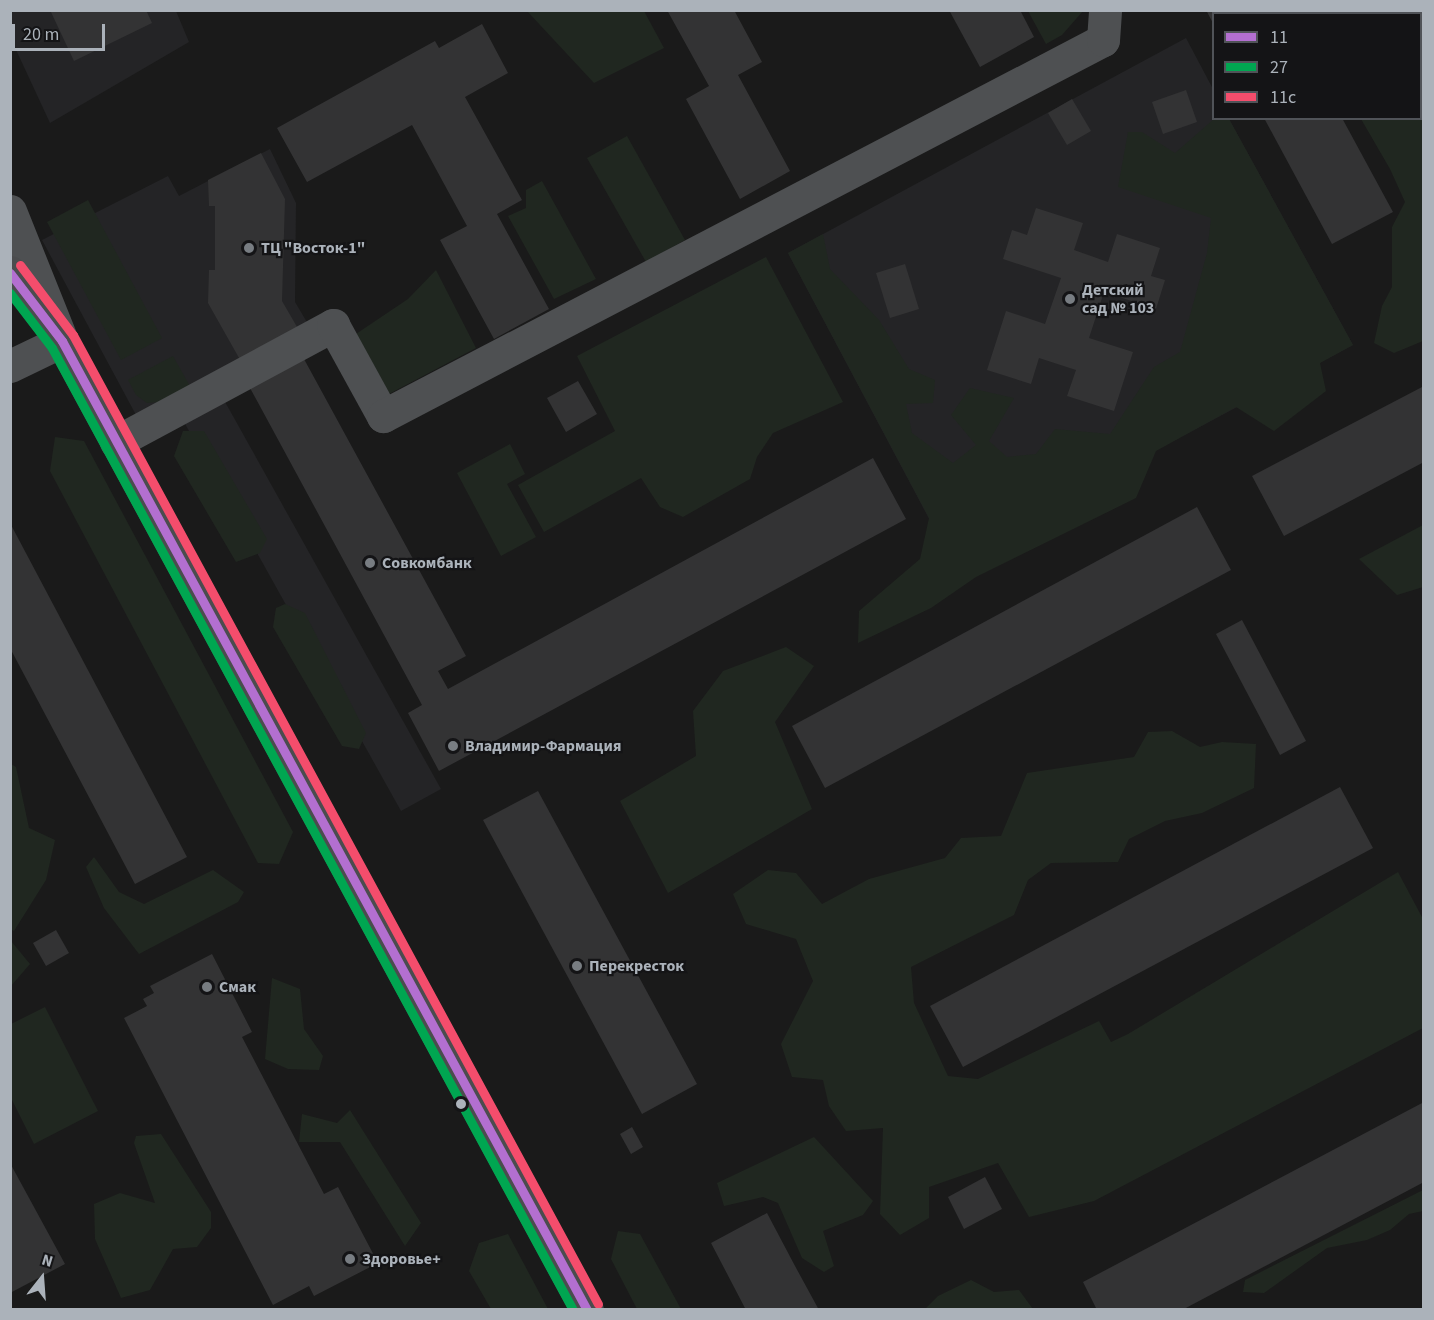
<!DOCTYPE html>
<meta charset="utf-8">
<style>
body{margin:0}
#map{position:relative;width:1434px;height:1320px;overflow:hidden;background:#1a1a1a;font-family:"Source Sans 3",sans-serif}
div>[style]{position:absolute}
.built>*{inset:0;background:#242426}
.green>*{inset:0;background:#202720}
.building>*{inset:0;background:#333334}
.minor>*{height:33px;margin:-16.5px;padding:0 16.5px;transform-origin:16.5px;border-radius:16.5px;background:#4e5052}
.major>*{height:33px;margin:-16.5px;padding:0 16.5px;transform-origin:16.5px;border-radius:16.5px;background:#4b4c4e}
.bus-1>*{height:9px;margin:-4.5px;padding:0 4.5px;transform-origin:4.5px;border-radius:4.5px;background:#b36fd0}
.bus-2>*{height:9px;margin:-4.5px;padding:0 4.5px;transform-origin:4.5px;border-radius:4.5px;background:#00a651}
.bus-3>*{height:9px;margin:-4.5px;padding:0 4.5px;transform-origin:4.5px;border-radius:4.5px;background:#f44d6c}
.dots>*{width:16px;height:16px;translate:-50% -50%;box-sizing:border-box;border:3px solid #141416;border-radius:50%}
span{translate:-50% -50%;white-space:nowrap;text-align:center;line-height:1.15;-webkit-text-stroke:4.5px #141416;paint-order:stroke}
.poi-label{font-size:16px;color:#abb2ba;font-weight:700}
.left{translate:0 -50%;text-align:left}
.frame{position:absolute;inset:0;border:12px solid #abb2ba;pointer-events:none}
.legend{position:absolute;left:1212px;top:12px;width:210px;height:108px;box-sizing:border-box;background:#141416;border:2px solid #505358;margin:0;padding:8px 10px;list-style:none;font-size:18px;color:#abb2ba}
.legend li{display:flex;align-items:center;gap:12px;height:30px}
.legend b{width:30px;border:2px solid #505358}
.north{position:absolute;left:12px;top:1248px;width:60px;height:60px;-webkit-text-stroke:4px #141416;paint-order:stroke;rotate:17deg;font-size:16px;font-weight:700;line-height:24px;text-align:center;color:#abb2ba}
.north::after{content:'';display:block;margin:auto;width:21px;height:27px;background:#abb2ba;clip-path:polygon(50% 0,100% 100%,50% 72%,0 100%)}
.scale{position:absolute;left:12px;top:24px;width:93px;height:27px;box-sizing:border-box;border:3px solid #abb2ba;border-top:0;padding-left:8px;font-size:18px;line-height:21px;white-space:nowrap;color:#abb2ba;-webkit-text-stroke:4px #141416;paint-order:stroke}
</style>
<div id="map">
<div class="built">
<i style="clip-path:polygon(10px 11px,176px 11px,189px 42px,50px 123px,11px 39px)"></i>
<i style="clip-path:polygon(1186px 38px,1213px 89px,1214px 118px,1229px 119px,1353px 345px,951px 560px,788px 253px)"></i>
<i style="clip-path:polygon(270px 149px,296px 203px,295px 302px,320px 344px,224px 400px,441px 789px,401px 811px,184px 422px,150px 441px,42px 240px,168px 176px,179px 196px)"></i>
</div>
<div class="green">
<i style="clip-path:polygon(527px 11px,644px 11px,664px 48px,594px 83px)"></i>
<i style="clip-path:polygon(1028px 11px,1083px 11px,1062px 35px,1046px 44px)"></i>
<i style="clip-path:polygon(1421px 47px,1424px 48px,1423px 341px,1394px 353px,1374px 343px,1382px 306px,1392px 287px,1392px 227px,1405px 202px,1390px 169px,1361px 119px,1420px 118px)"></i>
<i style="clip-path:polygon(1214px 119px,1229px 119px,1353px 345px,1320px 363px,1326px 391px,1274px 431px,1236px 407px,1156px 451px,1136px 498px,976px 577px,931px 608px,858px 643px,859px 611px,920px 559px,929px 518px,788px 253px,823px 234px,830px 269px,879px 320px,909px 369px,935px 380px,933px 403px,906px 404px,912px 433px,953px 463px,976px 445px,951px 415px,970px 388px,1014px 398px,989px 441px,1007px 457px,1036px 454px,1055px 429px,1110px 434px,1154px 367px,1180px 352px,1207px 253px,1211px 218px,1118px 187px,1128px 132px,1142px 132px,1175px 153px)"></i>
<i style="clip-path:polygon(627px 136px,685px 240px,646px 262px,587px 158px)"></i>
<i style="clip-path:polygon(542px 181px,596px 279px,554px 299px,508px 216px,526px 208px,526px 190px)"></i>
<i style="clip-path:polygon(88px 200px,162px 338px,121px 360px,47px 222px)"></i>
<i style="clip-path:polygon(766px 257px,843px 402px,773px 433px,757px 457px,750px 479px,683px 517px,660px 507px,641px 478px,544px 532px,518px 485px,615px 431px,577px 356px)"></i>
<i style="clip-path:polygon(436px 270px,476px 348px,387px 395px,350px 338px,408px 299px)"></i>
<i style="clip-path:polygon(173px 356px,191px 388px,170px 401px,147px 403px,136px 395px,128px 380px)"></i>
<i style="clip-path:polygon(183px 431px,204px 431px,267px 539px,260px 553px,236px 562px,174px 456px)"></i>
<i style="clip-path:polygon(55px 437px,84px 441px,293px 832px,279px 864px,258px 863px,50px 471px)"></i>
<i style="clip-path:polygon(510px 444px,525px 474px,507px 484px,536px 537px,501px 556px,457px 473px)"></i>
<i style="clip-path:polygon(1423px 525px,1423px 587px,1397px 595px,1359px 559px)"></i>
<i style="clip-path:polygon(285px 604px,305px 613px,366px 733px,359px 749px,342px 746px,273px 627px,276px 608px)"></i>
<i style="clip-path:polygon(786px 647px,814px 666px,775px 722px,812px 809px,668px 893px,620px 801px,696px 756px,693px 711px,723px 671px)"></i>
<i style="clip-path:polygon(1172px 731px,1200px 747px,1222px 742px,1256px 744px,1254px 788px,1202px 813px,1165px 821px,1129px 839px,1118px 862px,1051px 863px,1028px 880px,1014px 915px,911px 967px,914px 1003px,948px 1076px,978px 1079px,1099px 1021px,1111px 1042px,1128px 1034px,1398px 872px,1423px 919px,1423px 1028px,1094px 1201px,1029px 1217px,998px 1163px,929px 1187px,929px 1218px,900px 1235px,880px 1214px,883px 1128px,846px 1131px,829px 1106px,823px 1080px,792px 1077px,781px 1044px,813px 981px,796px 939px,746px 924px,733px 894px,768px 870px,796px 873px,822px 904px,869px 879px,945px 858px,961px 838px,1001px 836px,1027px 773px,1134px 757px,1148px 732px)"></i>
<i style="clip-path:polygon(11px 764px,16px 767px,29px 828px,55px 840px,46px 880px,14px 931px,10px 929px)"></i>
<i style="clip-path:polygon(94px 857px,119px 892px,144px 904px,213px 870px,244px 892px,238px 902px,139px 954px,104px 908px,86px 867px)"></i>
<i style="clip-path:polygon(11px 941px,30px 964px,11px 986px,10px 986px)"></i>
<i style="clip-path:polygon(272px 978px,300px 989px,304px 1029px,323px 1056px,319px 1070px,288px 1069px,265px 1059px)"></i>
<i style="clip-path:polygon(45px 1007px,98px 1111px,34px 1144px,11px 1098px,11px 1024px)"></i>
<i style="clip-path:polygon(350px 1110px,421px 1223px,405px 1246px,340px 1142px,299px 1142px,302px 1114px,337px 1123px)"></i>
<i style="clip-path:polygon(161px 1134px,211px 1212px,211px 1228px,197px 1247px,173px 1249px,150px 1290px,121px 1298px,95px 1239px,94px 1204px,120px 1193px,155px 1203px,134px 1143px,136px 1136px)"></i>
<i style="clip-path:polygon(814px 1137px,873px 1201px,863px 1215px,823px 1231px,834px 1266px,824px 1272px,802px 1258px,778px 1203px,763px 1197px,724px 1206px,717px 1183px)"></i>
<i style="clip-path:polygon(1423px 1190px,1423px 1211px,1409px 1214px,1390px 1230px,1367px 1240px,1327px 1248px,1264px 1293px,1243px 1292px,1245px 1280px)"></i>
<i style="clip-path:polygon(618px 1231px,640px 1234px,681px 1309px,637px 1309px,611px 1259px)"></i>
<i style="clip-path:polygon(508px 1234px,548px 1309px,491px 1309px,469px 1271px,479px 1243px)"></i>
<i style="clip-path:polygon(971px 1280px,994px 1292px,1019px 1290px,1033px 1309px,925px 1309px,938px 1296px)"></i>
</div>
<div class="building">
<i style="clip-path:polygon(50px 10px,146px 10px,152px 23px,74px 61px)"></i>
<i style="clip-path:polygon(667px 10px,734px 10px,762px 62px,738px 75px,790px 171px,740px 199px,686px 99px,709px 86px)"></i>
<i style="clip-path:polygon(949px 10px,1020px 10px,1034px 37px,980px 67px)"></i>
<i style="clip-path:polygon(1206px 10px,1284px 10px,1285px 14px,1214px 14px,1214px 25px)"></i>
<i style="clip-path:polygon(482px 24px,508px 73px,465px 97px,522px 200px,497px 214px,549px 309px,494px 339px,440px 240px,467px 226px,412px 125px,307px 182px,277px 128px,435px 41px,439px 48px)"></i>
<i style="clip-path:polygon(1186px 90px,1197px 122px,1163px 134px,1152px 102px)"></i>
<i style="clip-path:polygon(1072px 99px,1091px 131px,1067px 145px,1048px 113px)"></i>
<i style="clip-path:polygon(1264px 118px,1342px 118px,1393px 212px,1332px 244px)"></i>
<i style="clip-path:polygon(261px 153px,285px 199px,282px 301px,300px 332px,243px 365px,208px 303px,209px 270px,215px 270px,215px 206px,209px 206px,208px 180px)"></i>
<i style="clip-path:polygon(1036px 208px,1083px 223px,1074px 250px,1108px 262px,1117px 234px,1160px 248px,1151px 276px,1165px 280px,1156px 309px,1104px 292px,1089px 338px,1133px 352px,1114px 411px,1067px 396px,1076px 370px,1039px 358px,1031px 384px,987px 370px,1006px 311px,1045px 324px,1061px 278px,1003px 259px,1012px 230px,1027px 235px)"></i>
<i style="clip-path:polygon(905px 264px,919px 309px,890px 318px,876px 273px)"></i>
<i style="clip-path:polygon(304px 359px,466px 656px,438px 671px,448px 689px,873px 458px,906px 519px,439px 771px,408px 713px,422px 705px,250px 388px)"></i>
<i style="clip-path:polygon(578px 381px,597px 414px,566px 432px,547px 398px)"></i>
<i style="clip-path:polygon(1424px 386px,1424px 462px,1284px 536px,1252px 476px)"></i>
<i style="clip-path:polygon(1197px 507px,1231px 570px,825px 788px,792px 726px)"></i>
<i style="clip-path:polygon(10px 523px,187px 857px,135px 884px,10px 648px)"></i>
<i style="clip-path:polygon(1242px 620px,1306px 741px,1280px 755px,1216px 634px)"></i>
<i style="clip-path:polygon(1340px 787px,1373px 848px,963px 1067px,930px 1006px)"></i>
<i style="clip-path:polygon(538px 791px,697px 1084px,642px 1114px,483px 820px)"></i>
<i style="clip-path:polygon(56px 930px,69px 953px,46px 966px,33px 943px)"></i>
<i style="clip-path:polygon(212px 954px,252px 1032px,242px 1037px,324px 1194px,338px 1187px,378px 1263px,314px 1296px,309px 1286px,273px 1305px,124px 1018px,147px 1006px,143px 999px,154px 993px,150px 986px)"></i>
<i style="clip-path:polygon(1424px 1102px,1424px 1182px,1182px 1310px,1097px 1310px,1083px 1282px)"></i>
<i style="clip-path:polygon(632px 1127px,643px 1147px,631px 1154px,620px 1134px)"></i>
<i style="clip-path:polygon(10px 1163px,65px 1264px,10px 1293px)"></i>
<i style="clip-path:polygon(985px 1177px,1002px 1209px,964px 1229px,948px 1197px)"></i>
<i style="clip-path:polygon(767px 1213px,795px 1266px,819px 1310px,746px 1310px,711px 1243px)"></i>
</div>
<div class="minor">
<i style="left:10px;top:211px;width:140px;rotate:68.2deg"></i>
<i style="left:62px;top:341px;width:58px;rotate:154.3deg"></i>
<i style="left:116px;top:442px;width:247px;rotate:-28.3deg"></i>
<i style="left:333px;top:325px;width:104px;rotate:61.2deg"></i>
<i style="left:383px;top:416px;width:812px;rotate:-27.57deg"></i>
<i style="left:1103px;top:40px;width:30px;rotate:-86deg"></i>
</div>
<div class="major">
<i style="left:10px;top:272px;width:86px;rotate:53deg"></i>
<i style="left:62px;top:341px;width:1102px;rotate:61.55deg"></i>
</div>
<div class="bus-1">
<i style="left:10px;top:273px;width:86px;rotate:52.6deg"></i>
<i style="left:62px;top:341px;width:1102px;rotate:61.55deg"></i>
</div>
<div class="bus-2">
<i style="left:10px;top:293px;width:69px;rotate:52.6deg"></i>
<i style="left:52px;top:348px;width:1094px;rotate:61.56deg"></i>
</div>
<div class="bus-3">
<i style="left:20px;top:265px;width:88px;rotate:52.9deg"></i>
<i style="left:73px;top:335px;width:1102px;rotate:61.55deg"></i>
</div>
<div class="dots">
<i style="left:249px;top:248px;background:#787d82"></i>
<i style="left:1070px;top:299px;background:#787d82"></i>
<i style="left:370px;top:563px;background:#787d82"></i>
<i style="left:453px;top:746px;background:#787d82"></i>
<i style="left:577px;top:966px;background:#787d82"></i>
<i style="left:207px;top:987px;background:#787d82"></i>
<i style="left:461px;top:1104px;background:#abb2ba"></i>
<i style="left:350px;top:1259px;background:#787d82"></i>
</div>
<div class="poi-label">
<span class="left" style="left:261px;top:248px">ТЦ "Восток-1"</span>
<span class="left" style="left:1082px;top:299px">Детский<br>сад № 103</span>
<span class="left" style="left:382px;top:563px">Совкомбанк</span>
<span class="left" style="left:465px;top:746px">Владимир-Фармация</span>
<span class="left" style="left:589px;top:966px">Перекресток</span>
<span class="left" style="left:219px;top:987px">Смак</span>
<span class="left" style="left:362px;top:1259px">Здоровье+</span>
</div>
<div class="frame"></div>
<ul class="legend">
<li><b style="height:8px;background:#b36fd0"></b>11</li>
<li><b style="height:8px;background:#00a651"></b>27</li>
<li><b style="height:8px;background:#f44d6c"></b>11с</li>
</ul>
<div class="north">N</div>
<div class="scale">20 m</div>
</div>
